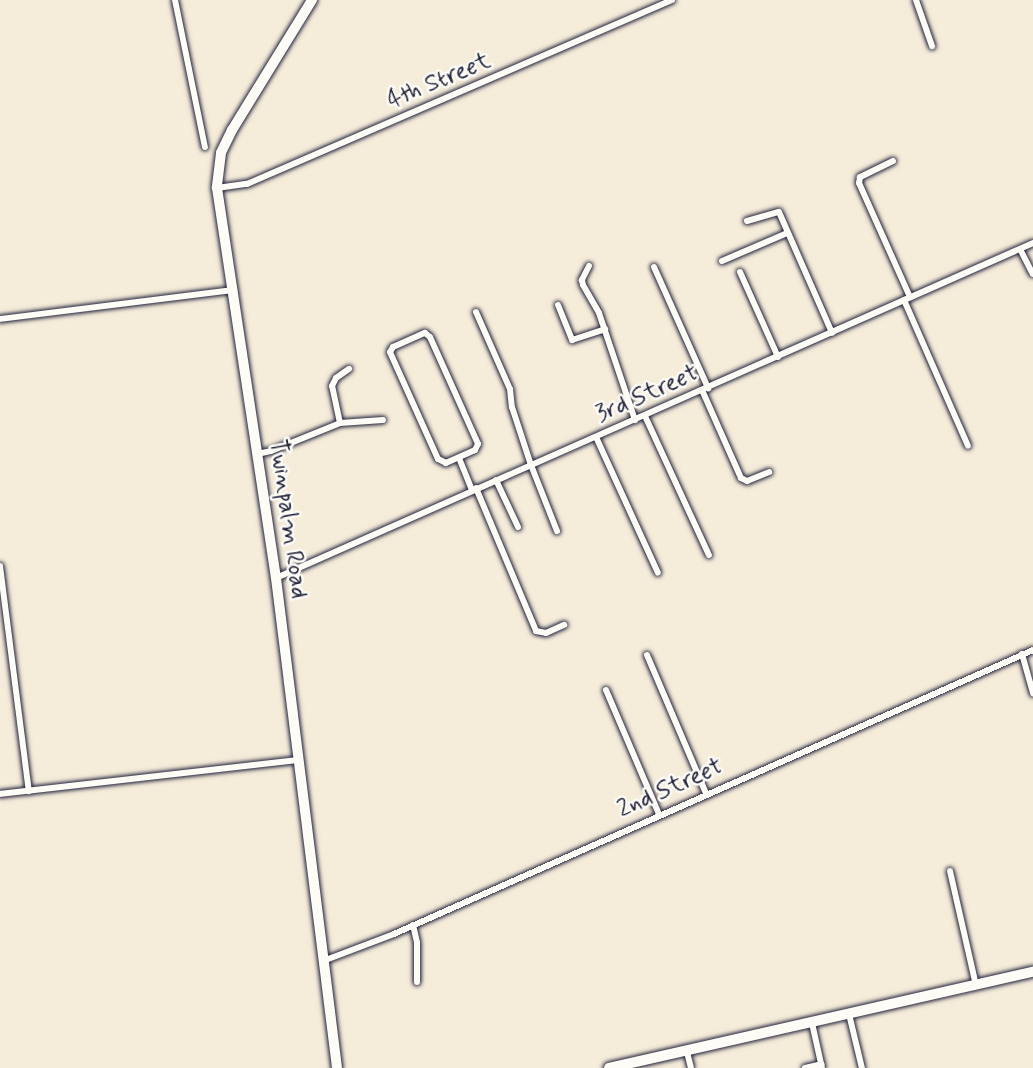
<!DOCTYPE html>
<style>
body{margin:0}
#map{position:relative;width:1033px;height:1068px;overflow:hidden;background:#f5ecda;font-family:Mynerve,sans-serif}
div>[style]{position:absolute}
.roads{filter:drop-shadow(0 0 2px #22223b) drop-shadow(0 0 2px #22223b)}
.street>*{height:6px;margin:-3px;padding:0 3px;transform-origin:3px;border-radius:3px;background:#fdfcf7}
.secondary>*{height:10px;margin:-5px;padding:0 5px;transform-origin:5px;border-radius:5px;background:#fdfcf7}
span{translate:-50% -50%;white-space:nowrap;text-align:center;line-height:1.15;-webkit-text-stroke:5px #fdfcf7;paint-order:stroke}
.street-label{font-size:24px;color:#22223b}
</style>
<div id="map">
<div class="roads">
<div class="street">
<i style="left:175px;top:0;width:150px;rotate:78.5deg"></i>
<i style="left:916px;top:0;width:49px;rotate:70.8deg"></i>
<i style="left:893px;top:161px;width:37px;rotate:154deg"></i>
<i style="left:860px;top:177px;width:6px;rotate:99deg"></i>
<i style="left:859px;top:183px;width:125px;rotate:65.9deg"></i>
<i style="left:217px;top:188px;width:30px;rotate:-8deg"></i>
<i style="left:247px;top:184px;width:463px;rotate:-23.4deg"></i>
<i style="left:747px;top:221px;width:33px;rotate:-16deg"></i>
<i style="left:779px;top:212px;width:132px;rotate:66.3deg"></i>
<i style="left:1020px;top:249px;width:28px;rotate:63deg"></i>
<i style="left:722px;top:261px;width:71px;rotate:-23.3deg"></i>
<i style="left:589px;top:266px;width:16px;rotate:117deg"></i>
<i style="left:582px;top:280px;width:5px;rotate:79deg"></i>
<i style="left:583px;top:285px;width:32px;rotate:60deg"></i>
<i style="left:599px;top:313px;width:113px;rotate:71.4deg"></i>
<i style="left:654px;top:267px;width:133px;rotate:65.9deg"></i>
<i style="left:740px;top:272px;width:93px;rotate:65.9deg"></i>
<i style="left:904px;top:300px;width:159px;rotate:66.3deg"></i>
<i style="left:558px;top:305px;width:38px;rotate:68deg"></i>
<i style="left:572px;top:340px;width:35px;rotate:-18deg"></i>
<i style="left:476px;top:312px;width:84px;rotate:66.2deg"></i>
<i style="left:510px;top:389px;width:18px;rotate:84deg"></i>
<i style="left:512px;top:407px;width:61px;rotate:71.9deg"></i>
<i style="left:531px;top:465px;width:71px;rotate:68.5deg"></i>
<i style="left:0;top:319px;width:236px;rotate:-7.1deg"></i>
<i style="left:425px;top:333px;width:6px;rotate:39deg"></i>
<i style="left:430px;top:337px;width:117px;rotate:65.8deg"></i>
<i style="left:478px;top:444px;width:7px;rotate:117deg"></i>
<i style="left:475px;top:450px;width:32px;rotate:156deg"></i>
<i style="left:446px;top:463px;width:9px;rotate:-153deg"></i>
<i style="left:438px;top:459px;width:117px;rotate:-114.2deg"></i>
<i style="left:390px;top:352px;width:6px;rotate:-59deg"></i>
<i style="left:393px;top:347px;width:35px;rotate:-24deg"></i>
<i style="left:702px;top:390px;width:96px;rotate:66.1deg"></i>
<i style="left:741px;top:478px;width:7px;rotate:27deg"></i>
<i style="left:747px;top:481px;width:24px;rotate:-22deg"></i>
<i style="left:645px;top:416px;width:153px;rotate:65.3deg"></i>
<i style="left:340px;top:423px;width:38px;rotate:-102deg"></i>
<i style="left:332px;top:386px;width:9px;rotate:-63deg"></i>
<i style="left:336px;top:378px;width:16px;rotate:-35deg"></i>
<i style="left:596px;top:437px;width:149px;rotate:65.5deg"></i>
<i style="left:257px;top:454px;width:14px;rotate:-12deg"></i>
<i style="left:271px;top:451px;width:74px;rotate:-22.1deg"></i>
<i style="left:340px;top:423px;width:43px;rotate:-4deg"></i>
<i style="left:459px;top:458px;width:35px;rotate:68deg"></i>
<i style="left:496px;top:480px;width:52px;rotate:64.9deg"></i>
<i style="left:476px;top:488px;width:155px;rotate:67.2deg"></i>
<i style="left:536px;top:631px;width:10px;rotate:11deg"></i>
<i style="left:546px;top:633px;width:20px;rotate:-24deg"></i>
<i style="left:0;top:566px;width:227px;rotate:82.7deg"></i>
<i style="left:276px;top:578px;width:828px;rotate:-23.87deg"></i>
<i style="left:1022px;top:654px;width:41px;rotate:74.2deg"></i>
<i style="left:647px;top:655px;width:150px;rotate:66.9deg"></i>
<i style="left:606px;top:690px;width:135px;rotate:66.9deg"></i>
<i style="left:0;top:794px;width:299px;rotate:-6.5deg"></i>
<i style="left:950px;top:871px;width:117px;rotate:77.2deg"></i>
<i style="left:413px;top:925px;width:18px;rotate:77deg"></i>
<i style="left:417px;top:943px;width:39px;rotate:90deg"></i>
<i style="left:323px;top:961px;width:76px;rotate:-20.8deg"></i>
<i style="left:394px;top:934px;width:699px;rotate:-23.96deg"></i>
<i style="left:849px;top:1014px;width:56px;rotate:76.5deg"></i>
<i style="left:812px;top:1023px;width:46px;rotate:77.5deg"></i>
<i style="left:687px;top:1052px;width:16px;rotate:76deg"></i>
<i style="left:805px;top:1068px;width:17px;rotate:-13deg"></i>
</div>
<div class="secondary">
<i style="left:312px;top:0;width:153px;rotate:121.6deg"></i>
<i style="left:232px;top:130px;width:25px;rotate:116deg"></i>
<i style="left:221px;top:153px;width:35px;rotate:97deg"></i>
<i style="left:217px;top:188px;width:394px;rotate:81.4deg"></i>
<i style="left:276px;top:578px;width:494px;rotate:82.9deg"></i>
<i style="left:609px;top:1068px;width:435px;rotate:-12.8deg"></i>
</div>
</div>
<div class="street-label">
<span style="left:439px;top:81px;rotate:-23deg">4th Street</span>
<span style="left:647px;top:394px;rotate:-24deg">3rd Street</span>
<span style="left:288px;top:519px;rotate:82deg">Twinpalm Road</span>
<span style="left:670px;top:788px;rotate:-24deg">2nd Street</span>
</div>
</div>
